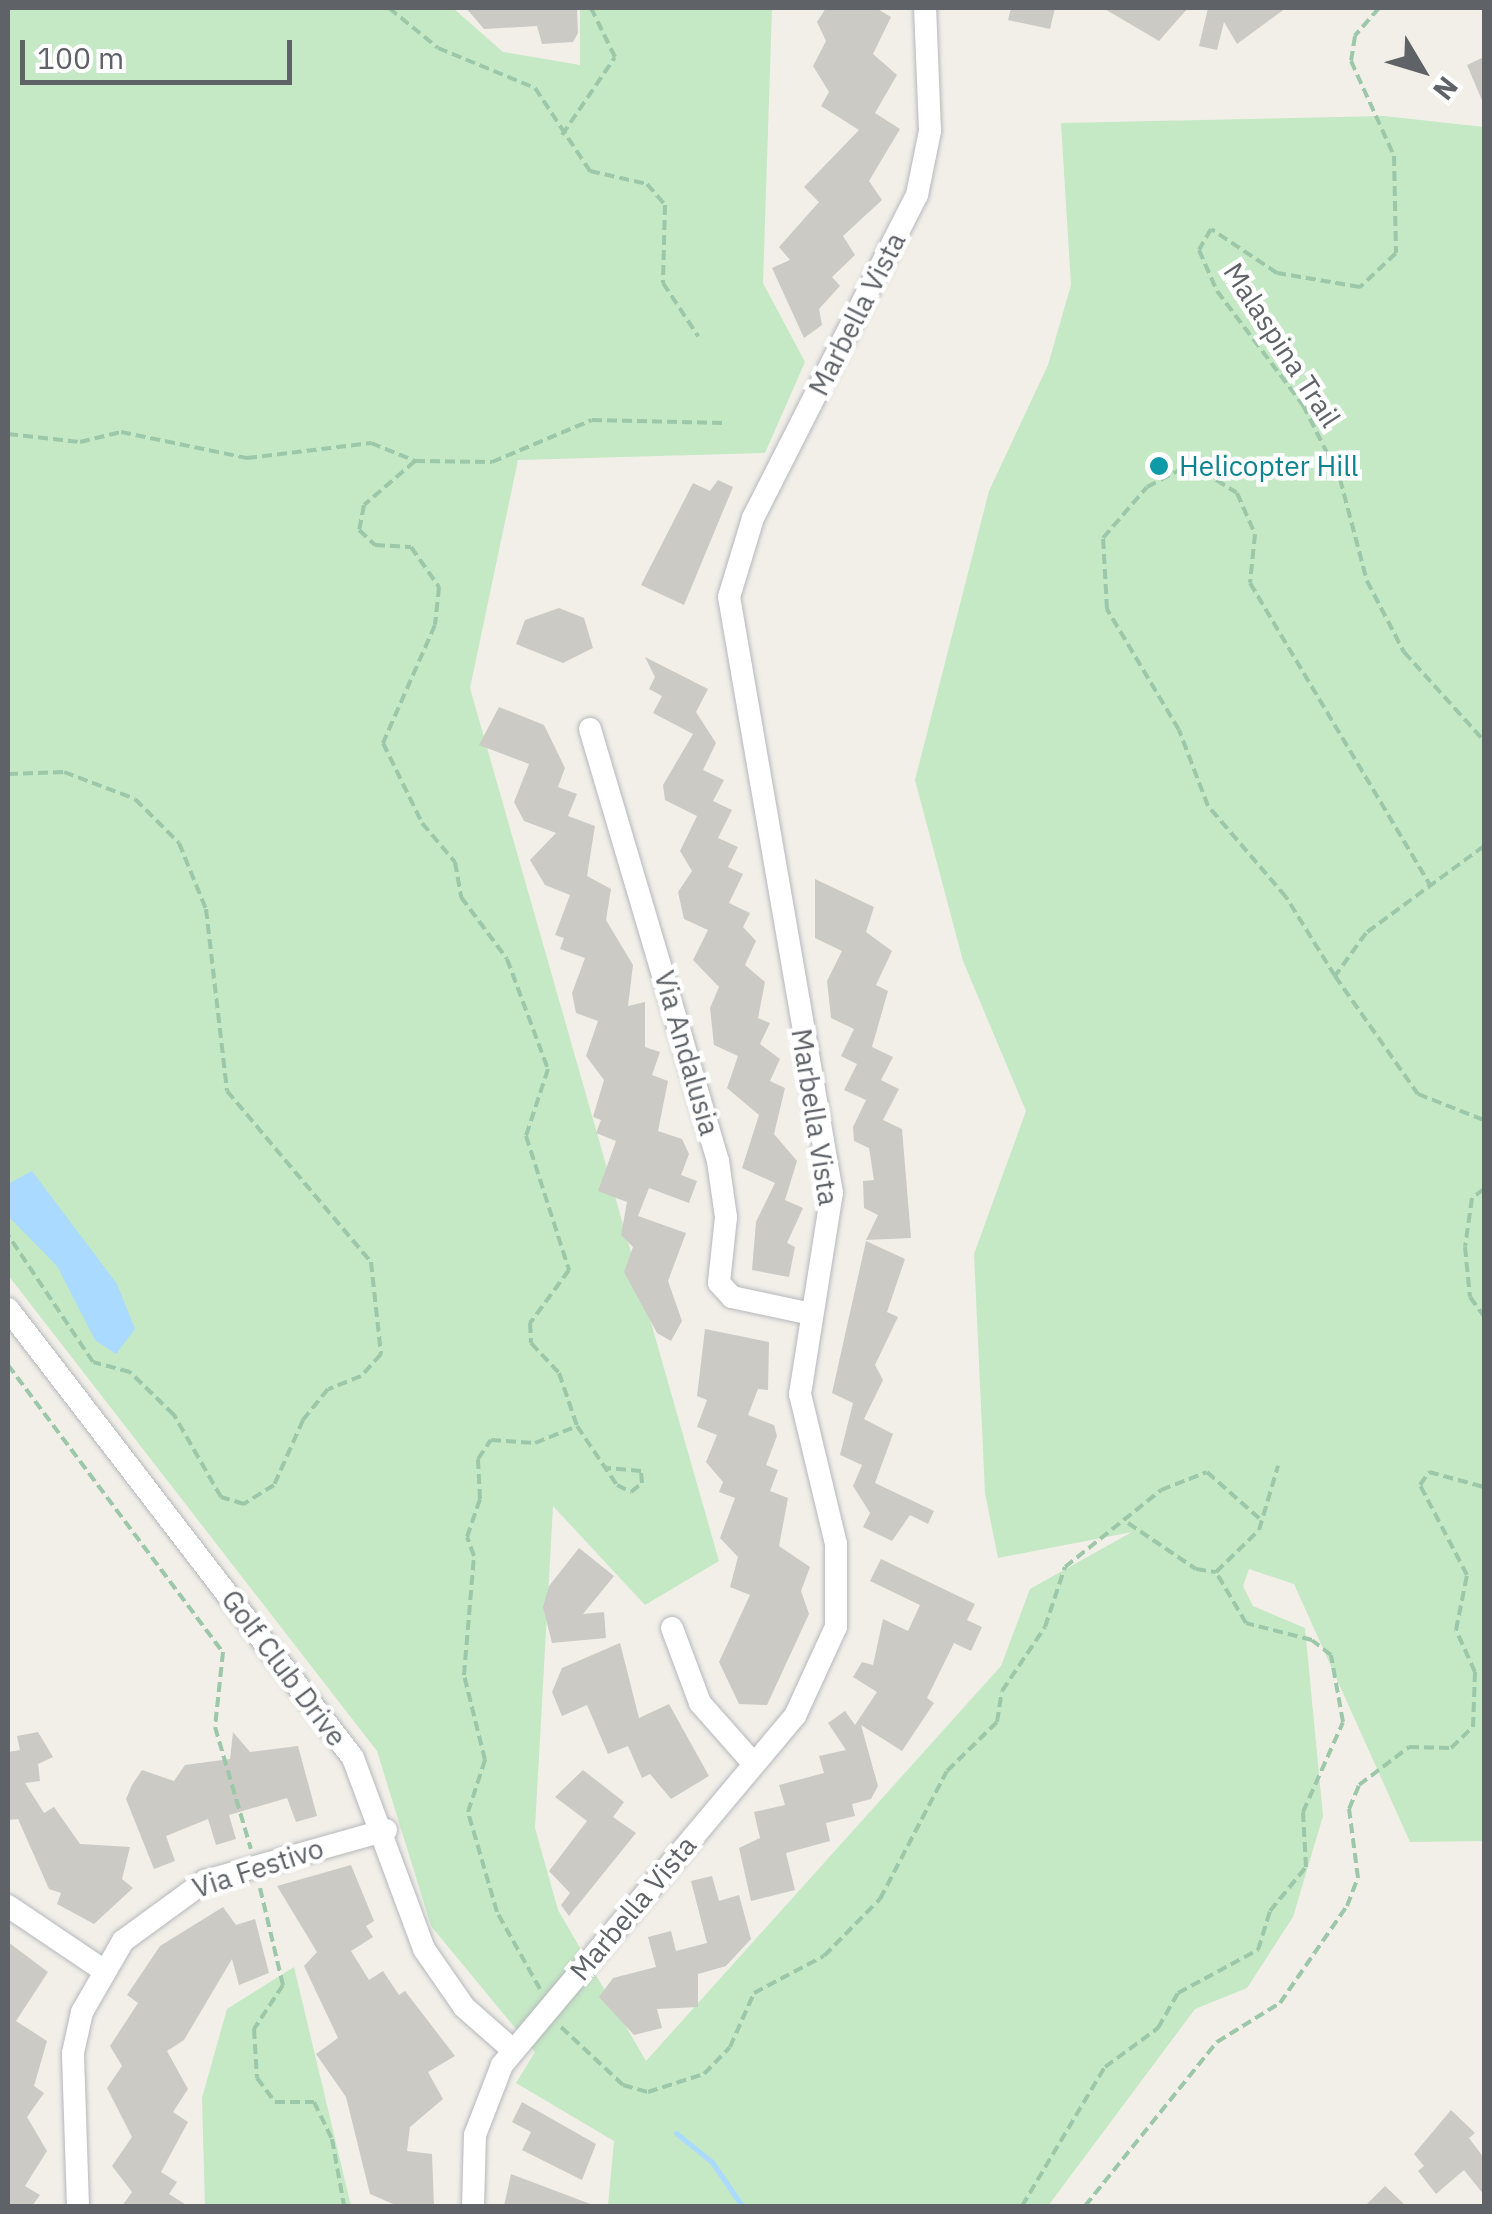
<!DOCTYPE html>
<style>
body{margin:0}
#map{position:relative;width:1492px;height:2214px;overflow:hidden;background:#f1efe8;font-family:"IBM Plex Sans",sans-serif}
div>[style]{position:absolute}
.green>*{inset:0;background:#c5e8c5}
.water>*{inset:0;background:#aadaff}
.stream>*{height:5px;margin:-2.5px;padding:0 2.5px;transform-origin:2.5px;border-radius:2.5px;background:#aadaff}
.building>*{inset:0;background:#cccac5}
.path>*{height:4px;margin-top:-2px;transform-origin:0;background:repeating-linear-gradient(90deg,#9cc7a9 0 10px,transparent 0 15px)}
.roads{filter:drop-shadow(0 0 2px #b5b8bc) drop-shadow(0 0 2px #b5b8bc)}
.minor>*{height:22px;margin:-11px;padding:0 11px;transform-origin:11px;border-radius:11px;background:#fff}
.dots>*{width:28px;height:28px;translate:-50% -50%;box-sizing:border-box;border:5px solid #fff;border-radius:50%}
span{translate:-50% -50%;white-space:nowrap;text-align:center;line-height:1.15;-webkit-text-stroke:9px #fff;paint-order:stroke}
.street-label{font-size:28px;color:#5f6368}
.culture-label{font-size:28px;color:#0d838f}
.left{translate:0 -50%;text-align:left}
.frame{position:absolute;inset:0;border:10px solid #5f6368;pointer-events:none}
.north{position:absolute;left:1372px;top:20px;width:100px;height:100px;-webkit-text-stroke:8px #fff;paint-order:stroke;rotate:128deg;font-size:28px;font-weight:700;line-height:40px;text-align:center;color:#5f6368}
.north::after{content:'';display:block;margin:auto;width:35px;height:45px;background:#5f6368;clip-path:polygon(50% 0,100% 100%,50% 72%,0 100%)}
.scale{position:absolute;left:20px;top:40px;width:272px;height:45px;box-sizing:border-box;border:5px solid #5f6368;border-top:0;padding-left:12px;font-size:30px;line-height:35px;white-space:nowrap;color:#5f6368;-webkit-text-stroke:8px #fff;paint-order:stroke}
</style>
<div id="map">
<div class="green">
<i style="clip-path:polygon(8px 8px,453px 8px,503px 52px,580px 65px,580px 8px,772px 8px,763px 283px,805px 362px,765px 453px,518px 460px,470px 688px,719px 1561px,645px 1605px,553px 1506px,535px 1828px,558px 1910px,646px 2061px,1001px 1666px,1030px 1589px,1132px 1532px,998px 1558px,985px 1493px,974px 1254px,1026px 1111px,963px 961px,915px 780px,989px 491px,1048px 365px,1071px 285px,1061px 123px,1384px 116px,1484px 127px,1484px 1841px,1410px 1842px,1294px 1584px,1249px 1569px,1243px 1586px,1253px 1606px,1305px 1628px,1323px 1816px,1293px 1917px,1247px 1988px,1195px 2009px,1048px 2206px,608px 2206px,614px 2141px,516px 2083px,535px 2052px,431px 1926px,377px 1751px,8px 1275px)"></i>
<i style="clip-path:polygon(294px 1967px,351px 2206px,205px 2206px,202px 2098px,227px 2009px)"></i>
</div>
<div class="water">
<i style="clip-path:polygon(32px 1171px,117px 1284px,135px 1329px,116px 1354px,95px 1340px,57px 1266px,8px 1216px,8px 1184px)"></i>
</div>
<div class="stream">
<i style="left:676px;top:2133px;width:46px;rotate:38.9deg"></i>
<i style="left:712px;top:2162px;width:53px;rotate:55.7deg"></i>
</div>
<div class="building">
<i style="clip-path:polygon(466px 8px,577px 8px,578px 33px,573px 42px,542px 44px,537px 26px,484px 29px)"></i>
<i style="clip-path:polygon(826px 8px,876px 8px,891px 17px,873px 54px,897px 75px,875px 113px,900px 129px,869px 181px,882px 200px,843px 236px,855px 255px,832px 277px,840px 286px,819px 309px,822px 325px,804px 338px,772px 268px,790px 260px,779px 247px,819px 202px,804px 187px,859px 130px,821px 106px,829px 92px,813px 66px,826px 41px,817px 22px)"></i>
<i style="clip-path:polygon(1011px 8px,1055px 8px,1050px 29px,1008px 20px)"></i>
<i style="clip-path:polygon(1103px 8px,1188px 8px,1159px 41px)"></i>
<i style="clip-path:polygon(1208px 8px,1286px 8px,1237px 44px,1224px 22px,1217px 50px,1199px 46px)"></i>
<i style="clip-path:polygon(1484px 57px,1484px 105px,1467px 65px)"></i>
<i style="clip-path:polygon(718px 480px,733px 487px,684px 605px,641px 585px,693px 483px,710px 491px)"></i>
<i style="clip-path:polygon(559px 608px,584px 618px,593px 648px,563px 663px,516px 644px,525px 620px)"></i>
<i style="clip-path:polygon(645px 657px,708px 689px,696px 712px,716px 743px,703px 770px,724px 780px,713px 801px,732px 810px,718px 838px,738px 847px,728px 867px,743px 874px,729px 903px,750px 913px,743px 927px,756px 941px,745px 965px,765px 982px,758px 1018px,770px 1023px,760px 1044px,780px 1059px,770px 1081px,785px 1088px,774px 1134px,797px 1161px,785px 1200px,803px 1208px,787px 1243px,795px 1247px,789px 1277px,752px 1270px,756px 1222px,775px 1183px,742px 1168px,759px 1115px,727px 1088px,738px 1056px,714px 1045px,710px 1008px,719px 987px,693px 960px,708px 930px,684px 919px,678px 892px,692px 871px,680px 851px,697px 816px,665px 800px,663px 785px,693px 734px,653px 713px,662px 696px,649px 689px,655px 677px)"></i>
<i style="clip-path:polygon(499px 707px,544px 725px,565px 768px,558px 787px,577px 794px,568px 816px,595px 826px,587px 876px,611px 889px,606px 920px,633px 965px,628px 1006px,645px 1002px,645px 1047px,660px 1052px,652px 1075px,668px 1081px,658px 1131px,682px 1139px,689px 1154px,681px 1175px,697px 1181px,689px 1203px,649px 1188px,638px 1216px,686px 1233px,668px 1281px,682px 1321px,671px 1341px,657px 1333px,624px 1272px,633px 1247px,621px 1235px,627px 1202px,598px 1191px,616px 1141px,596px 1133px,601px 1120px,593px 1117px,604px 1080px,586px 1056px,598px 1021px,576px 1013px,572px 993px,585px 958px,560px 949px,564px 938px,555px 935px,570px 895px,545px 885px,530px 860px,556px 833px,524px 821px,514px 802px,529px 764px,479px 745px)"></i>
<i style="clip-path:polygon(815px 879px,874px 907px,866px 932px,892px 951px,876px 985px,888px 991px,872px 1047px,893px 1057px,881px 1080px,899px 1089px,883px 1120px,902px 1129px,911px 1238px,866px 1240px,878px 1215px,864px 1208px,863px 1181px,874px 1180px,869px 1148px,854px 1141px,853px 1127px,866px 1100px,844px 1090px,857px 1064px,841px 1056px,854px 1029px,831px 1018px,827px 981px,842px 951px,815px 938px)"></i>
<i style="clip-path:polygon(866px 1241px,905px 1259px,887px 1312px,898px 1317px,875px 1365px,883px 1380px,864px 1419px,893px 1434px,875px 1483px,934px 1511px,928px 1524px,910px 1515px,892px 1541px,863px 1527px,870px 1513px,853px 1486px,862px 1465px,840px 1455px,853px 1403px,832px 1393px)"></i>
<i style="clip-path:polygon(705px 1329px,769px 1342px,768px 1390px,758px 1389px,748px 1415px,774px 1425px,777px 1436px,766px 1465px,778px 1470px,770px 1491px,788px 1498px,779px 1546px,810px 1567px,801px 1591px,809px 1614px,767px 1705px,739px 1704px,719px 1662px,750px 1595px,730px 1587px,738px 1557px,720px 1538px,735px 1498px,719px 1492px,723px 1482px,706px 1462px,717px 1435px,697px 1427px,707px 1400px,697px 1396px)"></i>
<i style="clip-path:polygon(579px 1548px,614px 1576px,583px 1614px,604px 1612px,606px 1638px,552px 1643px,543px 1607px,549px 1586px)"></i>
<i style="clip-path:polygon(881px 1559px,975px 1604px,967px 1620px,982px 1627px,971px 1651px,954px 1643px,927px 1698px,934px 1703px,902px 1751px,861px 1725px,878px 1786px,871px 1799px,852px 1804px,855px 1816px,826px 1823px,830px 1841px,786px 1853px,795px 1890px,751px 1901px,739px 1848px,760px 1838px,754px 1812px,785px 1805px,779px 1785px,824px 1773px,819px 1756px,846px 1750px,828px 1723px,845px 1711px,855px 1725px,877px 1692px,853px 1677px,862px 1662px,873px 1665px,883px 1619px,908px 1631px,920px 1605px,870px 1581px)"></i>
<i style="clip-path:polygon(620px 1643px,639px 1718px,669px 1704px,709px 1776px,671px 1799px,650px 1774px,642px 1778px,628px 1746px,608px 1754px,587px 1705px,562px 1716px,552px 1692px,562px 1668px)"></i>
<i style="clip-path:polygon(38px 1732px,53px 1757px,38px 1764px,40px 1781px,25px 1783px,44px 1813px,54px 1807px,80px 1844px,130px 1847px,122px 1879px,133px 1888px,94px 1924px,57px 1904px,61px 1893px,49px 1889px,18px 1819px,8px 1820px,8px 1752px,20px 1750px,17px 1736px)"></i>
<i style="clip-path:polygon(233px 1732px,250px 1752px,298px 1746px,317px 1816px,296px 1822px,287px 1798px,229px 1815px,236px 1839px,216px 1845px,208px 1819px,166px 1836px,175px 1861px,154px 1869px,126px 1799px,132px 1785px,142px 1770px,174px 1781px,185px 1765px,230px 1759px)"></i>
<i style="clip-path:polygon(583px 1770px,624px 1802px,613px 1817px,636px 1833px,569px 1916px,561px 1905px,570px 1893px,549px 1871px,587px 1821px,555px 1797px)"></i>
<i style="clip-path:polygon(351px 1865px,374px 1921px,366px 1926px,373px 1937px,351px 1951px,369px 1980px,383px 1971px,399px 1995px,405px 1991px,455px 2056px,428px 2072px,443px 2099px,410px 2127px,407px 2151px,432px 2154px,434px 2206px,398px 2206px,370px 2194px,346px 2097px,316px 2054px,338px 2038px,304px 1966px,317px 1952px,277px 1886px)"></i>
<i style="clip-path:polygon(712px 1876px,719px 1901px,739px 1895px,751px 1939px,726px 1966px,698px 1974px,698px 2007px,657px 2009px,662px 2028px,634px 2035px,599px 1997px,613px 1978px,656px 1967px,648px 1937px,671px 1931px,676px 1951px,707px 1943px,691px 1881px)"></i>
<i style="clip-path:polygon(223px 1907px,236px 1925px,255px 1919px,269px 1973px,239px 1985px,232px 1959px,184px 2040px,167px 2051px,188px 2089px,173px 2112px,188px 2122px,161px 2172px,177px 2182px,169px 2194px,188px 2206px,122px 2206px,132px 2192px,112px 2166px,132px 2137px,107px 2088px,122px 2066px,110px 2046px,138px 2003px,127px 1995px,160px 1946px)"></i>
<i style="clip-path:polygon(8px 1942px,48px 1972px,16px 2021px,47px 2041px,34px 2086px,44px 2093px,27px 2117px,47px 2151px,25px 2186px,40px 2195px,32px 2206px,8px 2206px)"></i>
<i style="clip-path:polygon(522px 2102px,596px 2144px,582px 2180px,522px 2150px,531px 2132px,512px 2122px)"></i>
<i style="clip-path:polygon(1451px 2110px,1475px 2133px,1469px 2138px,1484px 2158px,1484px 2195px,1464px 2170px,1436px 2194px,1418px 2171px,1424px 2166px,1414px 2154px)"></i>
<i style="clip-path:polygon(511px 2174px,593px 2205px,593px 2206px,504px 2206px)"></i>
<i style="clip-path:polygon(1385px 2186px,1406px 2206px,1365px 2206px)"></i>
</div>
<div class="path">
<i style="left:389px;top:8px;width:63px;rotate:39.2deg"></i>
<i style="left:438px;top:48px;width:105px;rotate:22.4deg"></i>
<i style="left:535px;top:88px;width:100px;rotate:56.5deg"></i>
<i style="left:590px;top:171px;width:58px;rotate:12.8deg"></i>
<i style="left:647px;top:184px;width:28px;rotate:49deg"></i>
<i style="left:665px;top:205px;width:78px;rotate:91.5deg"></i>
<i style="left:663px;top:283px;width:64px;rotate:56.6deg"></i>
<i style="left:1379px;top:8px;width:37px;rotate:131deg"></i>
<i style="left:1355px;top:36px;width:25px;rotate:99deg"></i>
<i style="left:1351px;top:61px;width:104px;rotate:65.6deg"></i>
<i style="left:1394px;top:156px;width:97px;rotate:88.8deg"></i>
<i style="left:1396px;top:253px;width:50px;rotate:136.6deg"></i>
<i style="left:1360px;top:287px;width:84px;rotate:-170.4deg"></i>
<i style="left:1277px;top:273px;width:79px;rotate:-146.3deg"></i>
<i style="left:1211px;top:229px;width:24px;rotate:120deg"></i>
<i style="left:1199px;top:250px;width:45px;rotate:66.3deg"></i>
<i style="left:1217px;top:291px;width:143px;rotate:53deg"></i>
<i style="left:1303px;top:405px;width:83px;rotate:63.4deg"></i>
<i style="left:1340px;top:479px;width:106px;rotate:75.2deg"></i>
<i style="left:1367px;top:581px;width:80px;rotate:62.5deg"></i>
<i style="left:1404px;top:652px;width:120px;rotate:48deg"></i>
<i style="left:562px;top:135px;width:94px;rotate:-55.8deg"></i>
<i style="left:615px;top:57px;width:55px;rotate:-116.1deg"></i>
<i style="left:8px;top:434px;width:72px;rotate:6.3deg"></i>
<i style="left:80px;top:442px;width:42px;rotate:-13.7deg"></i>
<i style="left:121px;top:432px;width:129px;rotate:11.7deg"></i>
<i style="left:247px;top:458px;width:125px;rotate:-6.9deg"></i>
<i style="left:371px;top:443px;width:48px;rotate:22.2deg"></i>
<i style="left:415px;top:461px;width:77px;rotate:0.7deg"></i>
<i style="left:492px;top:462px;width:108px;rotate:-22.8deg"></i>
<i style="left:592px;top:420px;width:132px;rotate:1.3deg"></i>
<i style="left:415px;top:461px;width:67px;rotate:139.2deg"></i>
<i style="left:364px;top:505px;width:25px;rotate:101deg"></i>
<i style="left:359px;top:530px;width:22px;rotate:43deg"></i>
<i style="left:375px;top:545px;width:36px;rotate:3deg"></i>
<i style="left:411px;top:547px;width:49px;rotate:55deg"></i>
<i style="left:439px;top:587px;width:38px;rotate:96deg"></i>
<i style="left:435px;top:625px;width:129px;rotate:113.8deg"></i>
<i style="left:383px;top:743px;width:89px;rotate:64deg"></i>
<i style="left:422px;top:823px;width:51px;rotate:49.8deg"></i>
<i style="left:455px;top:862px;width:36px;rotate:80deg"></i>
<i style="left:461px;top:897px;width:77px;rotate:53.4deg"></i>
<i style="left:507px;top:959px;width:117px;rotate:69.6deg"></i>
<i style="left:548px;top:1069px;width:71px;rotate:108.2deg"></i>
<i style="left:526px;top:1136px;width:141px;rotate:72.2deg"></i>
<i style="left:569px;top:1270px;width:66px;rotate:126.3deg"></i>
<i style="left:530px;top:1323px;width:20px;rotate:87deg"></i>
<i style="left:531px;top:1343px;width:41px;rotate:47deg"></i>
<i style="left:559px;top:1373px;width:56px;rotate:71.2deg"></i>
<i style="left:577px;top:1426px;width:71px;rotate:55.9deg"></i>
<i style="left:617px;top:1485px;width:16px;rotate:27deg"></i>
<i style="left:631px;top:1492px;width:14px;rotate:-39deg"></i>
<i style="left:642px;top:1483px;width:12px;rotate:-95deg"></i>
<i style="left:641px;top:1471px;width:34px;rotate:-175deg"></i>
<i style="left:8px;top:774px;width:56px;rotate:-2deg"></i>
<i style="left:64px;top:772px;width:76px;rotate:20.8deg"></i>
<i style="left:135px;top:799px;width:62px;rotate:45deg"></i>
<i style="left:179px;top:843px;width:71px;rotate:67.8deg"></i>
<i style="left:206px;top:909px;width:183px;rotate:83.4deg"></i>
<i style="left:227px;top:1091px;width:224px;rotate:49.9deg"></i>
<i style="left:371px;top:1262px;width:93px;rotate:83.8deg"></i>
<i style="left:381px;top:1354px;width:30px;rotate:132deg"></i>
<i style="left:361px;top:1376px;width:35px;rotate:158deg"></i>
<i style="left:328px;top:1389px;width:40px;rotate:129deg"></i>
<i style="left:303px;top:1420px;width:71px;rotate:114deg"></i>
<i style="left:274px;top:1485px;width:36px;rotate:148deg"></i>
<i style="left:244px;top:1504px;width:24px;rotate:-163deg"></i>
<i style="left:221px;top:1497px;width:95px;rotate:-119.8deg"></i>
<i style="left:174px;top:1415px;width:62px;rotate:-135.7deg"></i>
<i style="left:130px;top:1372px;width:38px;rotate:-165deg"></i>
<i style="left:93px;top:1362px;width:153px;rotate:-123.8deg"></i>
<i style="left:1484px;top:846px;width:147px;rotate:143.6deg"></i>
<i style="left:1366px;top:933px;width:53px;rotate:125.8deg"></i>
<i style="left:1335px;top:976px;width:144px;rotate:54.9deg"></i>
<i style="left:1418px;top:1094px;width:71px;rotate:21.5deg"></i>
<i style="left:1335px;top:976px;width:93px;rotate:-121.8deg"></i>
<i style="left:1286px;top:897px;width:120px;rotate:-130.6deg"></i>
<i style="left:1208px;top:806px;width:81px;rotate:-110.9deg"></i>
<i style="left:1179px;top:730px;width:141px;rotate:-120.8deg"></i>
<i style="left:1107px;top:609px;width:71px;rotate:-93.2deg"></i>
<i style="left:1103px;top:538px;width:67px;rotate:-49.2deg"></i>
<i style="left:1147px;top:487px;width:50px;rotate:-27.6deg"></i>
<i style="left:1191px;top:464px;width:54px;rotate:32.2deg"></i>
<i style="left:1237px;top:493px;width:45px;rotate:66.3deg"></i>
<i style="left:1255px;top:534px;width:49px;rotate:95.8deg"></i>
<i style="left:1250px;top:583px;width:352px;rotate:59.2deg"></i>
<i style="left:1484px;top:1189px;width:15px;rotate:143deg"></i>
<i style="left:1472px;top:1198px;width:49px;rotate:98.1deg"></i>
<i style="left:1465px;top:1247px;width:50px;rotate:84.3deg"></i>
<i style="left:1470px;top:1297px;width:24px;rotate:54deg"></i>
<i style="left:8px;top:1365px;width:359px;rotate:53.2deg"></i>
<i style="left:223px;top:1652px;width:75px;rotate:96.1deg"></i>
<i style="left:215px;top:1727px;width:127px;rotate:73.6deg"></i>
<i style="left:1128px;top:1523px;width:82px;rotate:34.1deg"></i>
<i style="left:1196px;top:1569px;width:20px;rotate:9deg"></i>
<i style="left:1216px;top:1572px;width:60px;rotate:-44.3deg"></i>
<i style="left:1259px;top:1530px;width:67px;rotate:-73.5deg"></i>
<i style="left:260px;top:1888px;width:100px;rotate:76.7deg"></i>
<i style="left:283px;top:1985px;width:53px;rotate:123.4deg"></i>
<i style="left:254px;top:2029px;width:49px;rotate:86.5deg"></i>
<i style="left:257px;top:2078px;width:30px;rotate:53deg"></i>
<i style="left:275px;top:2102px;width:39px"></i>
<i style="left:314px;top:2102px;width:41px;rotate:64.1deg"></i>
<i style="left:332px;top:2139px;width:68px;rotate:79.8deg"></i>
<i style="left:540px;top:1989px;width:88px;rotate:-119.2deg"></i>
<i style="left:497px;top:1912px;width:104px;rotate:-106.2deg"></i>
<i style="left:468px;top:1812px;width:55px;rotate:-71.9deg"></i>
<i style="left:485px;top:1760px;width:88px;rotate:-103.9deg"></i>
<i style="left:464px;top:1675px;width:119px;rotate:-85.2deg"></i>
<i style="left:474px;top:1556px;width:20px;rotate:-110deg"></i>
<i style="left:467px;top:1537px;width:40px;rotate:-71.1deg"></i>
<i style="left:480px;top:1499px;width:40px;rotate:-92.9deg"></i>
<i style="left:478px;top:1459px;width:23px;rotate:-56deg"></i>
<i style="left:491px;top:1440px;width:44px;rotate:3.9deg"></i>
<i style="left:535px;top:1443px;width:45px;rotate:-22deg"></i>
<i style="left:561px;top:2027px;width:85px;rotate:43.1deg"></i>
<i style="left:623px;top:2085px;width:26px;rotate:16deg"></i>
<i style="left:648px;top:2092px;width:59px;rotate:-17.8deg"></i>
<i style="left:704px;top:2074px;width:37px;rotate:-46deg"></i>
<i style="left:730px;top:2047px;width:59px;rotate:-66deg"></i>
<i style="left:754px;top:1993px;width:79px;rotate:-27.9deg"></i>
<i style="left:824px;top:1956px;width:80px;rotate:-45.5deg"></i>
<i style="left:880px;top:1899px;width:144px;rotate:-62.4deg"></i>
<i style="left:947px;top:1771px;width:70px;rotate:-44.4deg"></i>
<i style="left:997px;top:1722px;width:31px;rotate:-81deg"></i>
<i style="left:1002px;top:1691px;width:77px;rotate:-56.1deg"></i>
<i style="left:1045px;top:1627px;width:63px;rotate:-71.6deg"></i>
<i style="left:1065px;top:1567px;width:123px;rotate:-38.7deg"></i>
<i style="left:1161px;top:1490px;width:49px;rotate:-21.4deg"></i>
<i style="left:1207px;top:1472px;width:72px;rotate:41.6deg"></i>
<i style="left:1022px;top:2206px;width:162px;rotate:-59.2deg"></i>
<i style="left:1105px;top:2067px;width:66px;rotate:-36.3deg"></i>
<i style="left:1158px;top:2028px;width:40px;rotate:-60.3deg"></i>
<i style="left:1178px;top:1993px;width:91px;rotate:-28.3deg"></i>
<i style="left:1258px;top:1950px;width:41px;rotate:-72.9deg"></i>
<i style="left:1270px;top:1911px;width:57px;rotate:-50.7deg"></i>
<i style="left:1306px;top:1867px;width:55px;rotate:-93.1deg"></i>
<i style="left:1303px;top:1812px;width:98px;rotate:-66deg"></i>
<i style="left:1343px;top:1722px;width:68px;rotate:-100.2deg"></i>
<i style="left:1331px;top:1655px;width:24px;rotate:-142deg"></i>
<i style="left:1312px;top:1640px;width:68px;rotate:-165.6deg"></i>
<i style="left:1246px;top:1623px;width:59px;rotate:-120.5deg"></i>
<i style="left:1085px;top:2206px;width:211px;rotate:-51.2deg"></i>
<i style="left:1217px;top:2042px;width:74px;rotate:-31.8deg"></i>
<i style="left:1280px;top:2003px;width:118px;rotate:-55.4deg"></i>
<i style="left:1347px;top:1906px;width:30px;rotate:-69deg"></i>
<i style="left:1358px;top:1878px;width:70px;rotate:-97.4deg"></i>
<i style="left:1349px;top:1809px;width:26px;rotate:-67deg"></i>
<i style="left:1359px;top:1785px;width:63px;rotate:-37.2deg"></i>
<i style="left:1409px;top:1747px;width:42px;rotate:1.4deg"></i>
<i style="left:1451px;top:1748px;width:30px;rotate:-44deg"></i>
<i style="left:1473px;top:1727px;width:55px;rotate:-87.9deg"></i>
<i style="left:1475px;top:1672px;width:46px;rotate:-114.3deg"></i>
<i style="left:1456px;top:1630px;width:56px;rotate:-78.7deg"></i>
<i style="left:1467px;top:1575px;width:102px;rotate:-117.6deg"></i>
<i style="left:1420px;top:1485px;width:16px;rotate:-55deg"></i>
<i style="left:1429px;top:1472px;width:57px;rotate:15.3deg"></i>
</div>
<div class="roads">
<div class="minor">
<i style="left:590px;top:729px;width:451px;rotate:73.5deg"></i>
<i style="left:718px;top:1161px;width:57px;rotate:81.9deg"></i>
<i style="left:726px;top:1217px;width:66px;rotate:96.1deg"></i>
<i style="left:719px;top:1283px;width:19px;rotate:47deg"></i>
<i style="left:732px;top:1297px;width:81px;rotate:12.1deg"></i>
<i style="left:8px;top:1309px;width:566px;rotate:52.46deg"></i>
<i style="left:353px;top:1758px;width:204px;rotate:69.6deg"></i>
<i style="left:424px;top:1949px;width:70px;rotate:55.4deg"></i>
<i style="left:464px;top:2007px;width:65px;rotate:41.3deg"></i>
<i style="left:672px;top:1628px;width:80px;rotate:69.5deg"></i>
<i style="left:700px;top:1703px;width:81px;rotate:48.5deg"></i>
<i style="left:8px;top:1906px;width:115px;rotate:34deg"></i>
<i style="left:78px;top:2206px;width:153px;rotate:-91.9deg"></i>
<i style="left:73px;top:2053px;width:42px;rotate:-77.6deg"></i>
<i style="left:82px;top:2012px;width:82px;rotate:-60deg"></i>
<i style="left:123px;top:1941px;width:102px;rotate:-36.2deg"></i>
<i style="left:205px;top:1881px;width:188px;rotate:-15.7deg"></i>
<i style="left:473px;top:2206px;width:71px;rotate:-88.4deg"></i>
<i style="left:475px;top:2135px;width:75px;rotate:-68.9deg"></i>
<i style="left:502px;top:2065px;width:456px;rotate:-50deg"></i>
<i style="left:795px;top:1716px;width:98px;rotate:-65.3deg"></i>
<i style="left:836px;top:1627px;width:83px;rotate:-90deg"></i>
<i style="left:836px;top:1544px;width:154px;rotate:-103.5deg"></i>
<i style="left:800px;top:1394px;width:204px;rotate:-81deg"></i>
<i style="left:832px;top:1193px;width:605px;rotate:-99.8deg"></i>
<i style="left:729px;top:597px;width:83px;rotate:-73.1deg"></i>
<i style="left:753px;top:518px;width:362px;rotate:-63.1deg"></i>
<i style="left:917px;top:195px;width:65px;rotate:-78.5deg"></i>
<i style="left:930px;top:131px;width:123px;rotate:-92.3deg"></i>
</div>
</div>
<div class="dots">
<i style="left:1159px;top:466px;background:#0f9aa8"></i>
</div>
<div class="street-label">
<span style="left:857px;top:314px;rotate:-63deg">Marbella Vista</span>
<span style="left:1282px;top:345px;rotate:57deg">Malaspina Trail</span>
<span style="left:687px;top:1053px;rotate:74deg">Via Andalusia</span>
<span style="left:815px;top:1117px;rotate:81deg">Marbella Vista</span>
<span style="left:284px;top:1668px;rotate:53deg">Golf Club Drive</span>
<span style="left:258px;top:1868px;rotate:-18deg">Via Festivo</span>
<span style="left:633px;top:1908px;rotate:-50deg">Marbella Vista</span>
</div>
<div class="culture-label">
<span class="left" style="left:1179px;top:466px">Helicopter Hill</span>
</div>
<div class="frame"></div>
<div class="north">N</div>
<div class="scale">100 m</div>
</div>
